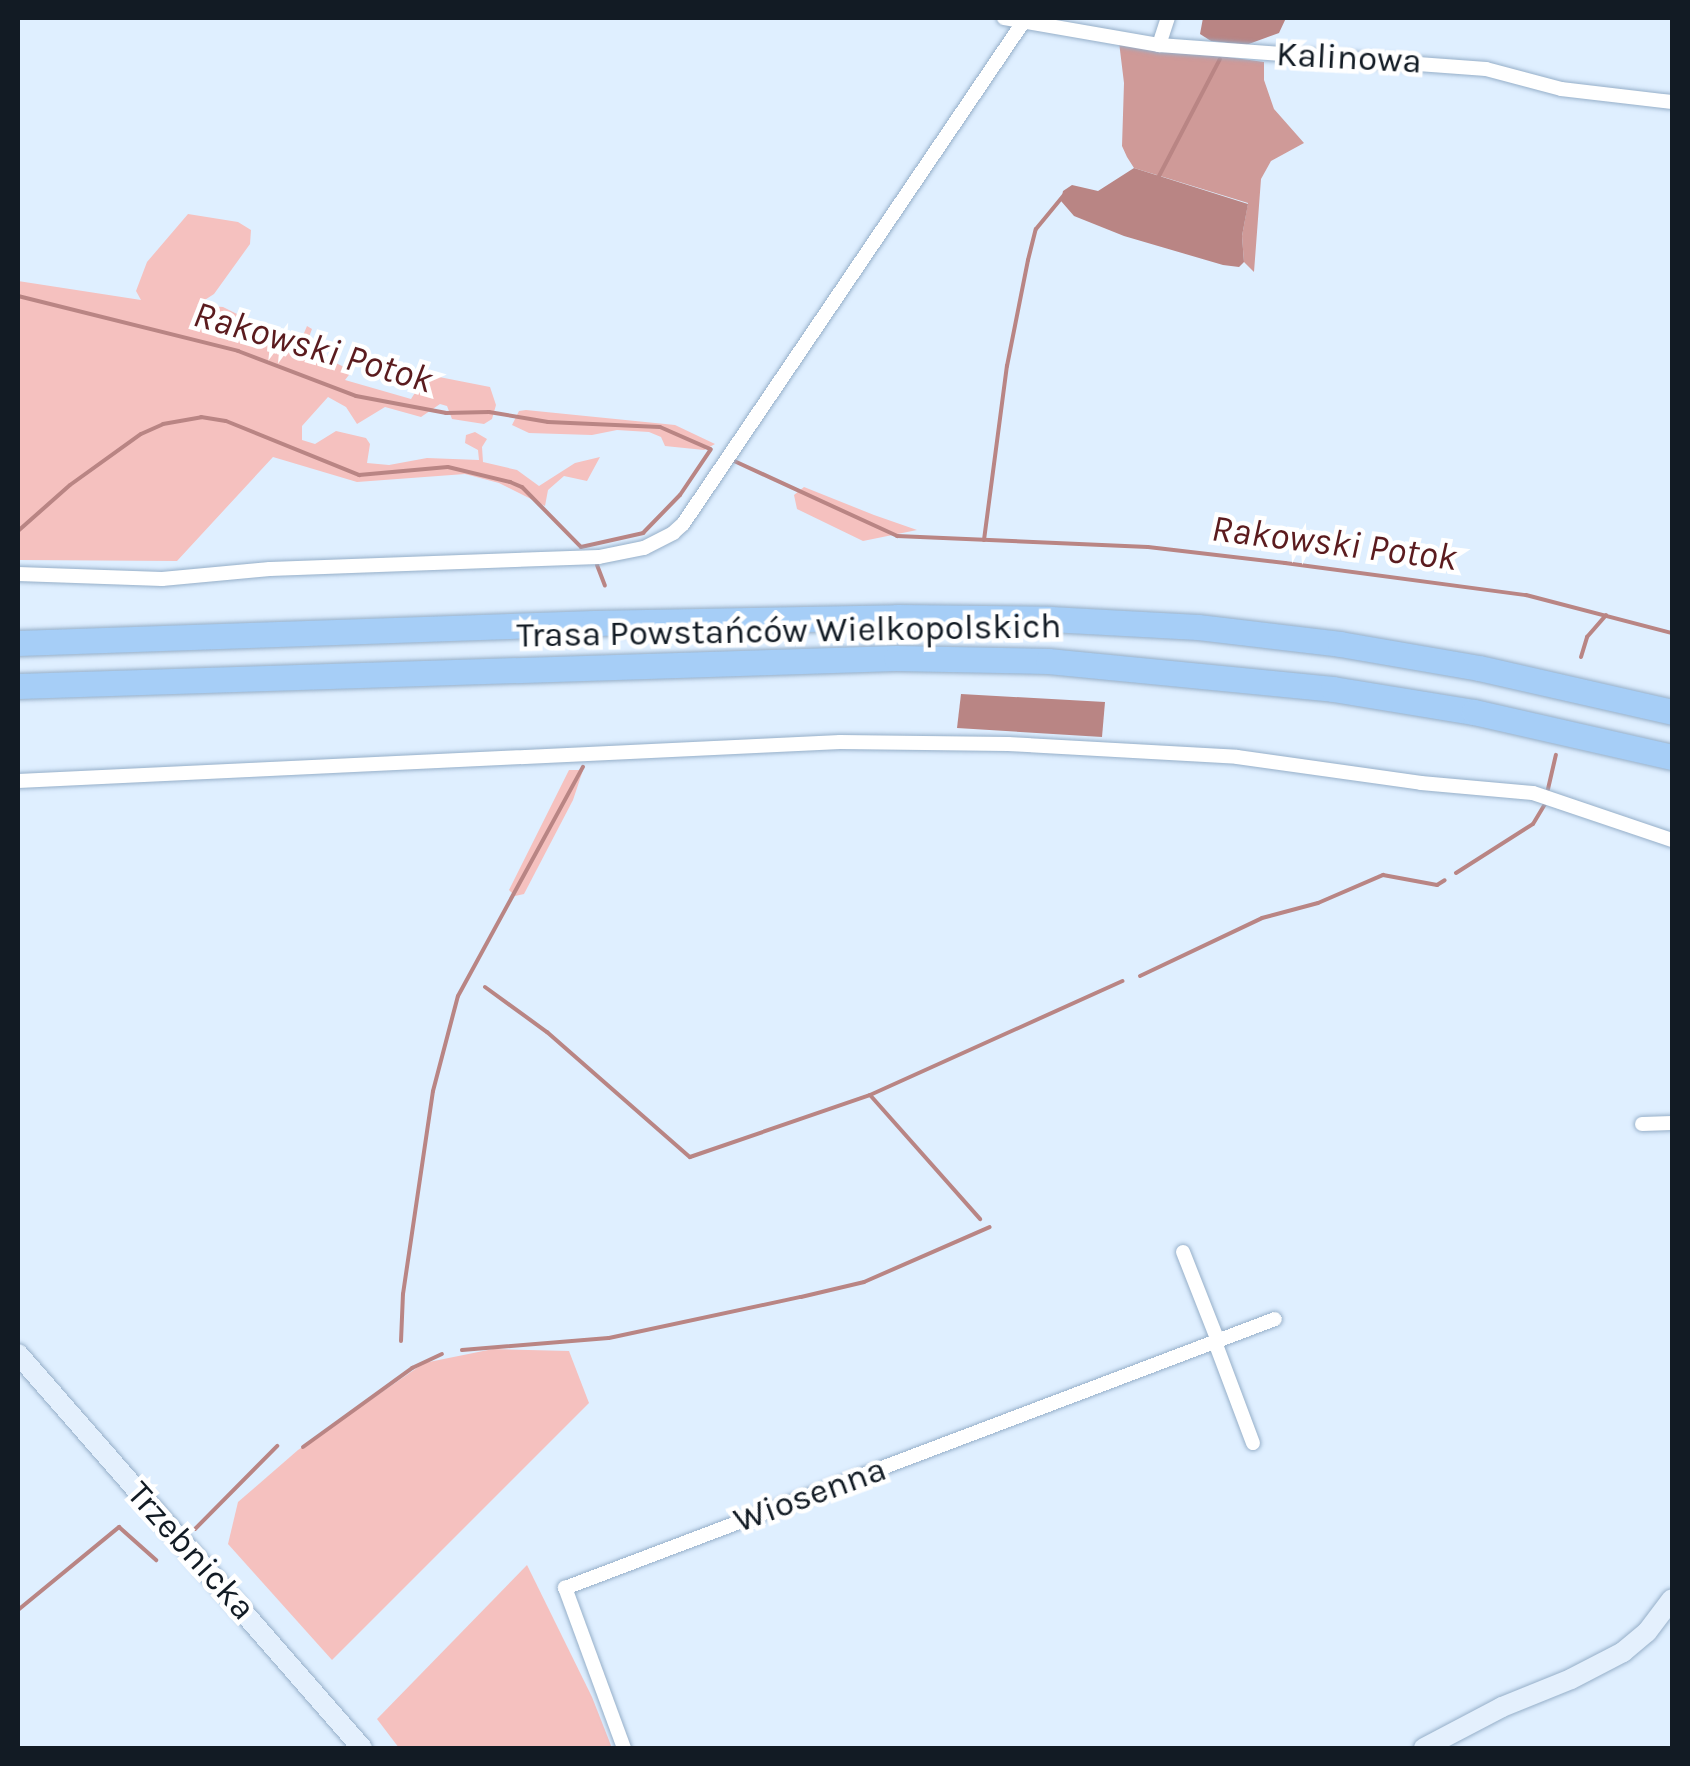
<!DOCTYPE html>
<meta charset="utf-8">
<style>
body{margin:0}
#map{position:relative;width:1690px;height:1766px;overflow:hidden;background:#dfefff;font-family:Karla,sans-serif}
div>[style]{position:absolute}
.green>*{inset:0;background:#f5c1bf}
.forest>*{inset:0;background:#cf9a98}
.water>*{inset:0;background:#b98584}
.stream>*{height:4px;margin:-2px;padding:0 2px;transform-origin:2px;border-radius:2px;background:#b98584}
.roads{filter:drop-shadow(0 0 2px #96afc9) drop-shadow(0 0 2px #96afc9)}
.street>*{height:14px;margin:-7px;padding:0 7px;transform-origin:7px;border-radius:7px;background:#fff}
.secondary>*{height:20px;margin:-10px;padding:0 10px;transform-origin:10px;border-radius:10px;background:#e4f0fd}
.highway>*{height:25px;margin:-12.5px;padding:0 12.5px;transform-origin:12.5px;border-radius:12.5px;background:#a6cef7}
span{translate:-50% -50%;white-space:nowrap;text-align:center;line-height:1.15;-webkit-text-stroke:9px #fff;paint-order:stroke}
.street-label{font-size:35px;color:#121b24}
.water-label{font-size:38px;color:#5b1b1e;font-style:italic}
.frame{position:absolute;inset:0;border:20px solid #121b24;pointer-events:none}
</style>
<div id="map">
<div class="green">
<i style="clip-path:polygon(188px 214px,238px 222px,251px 230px,250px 244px,214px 294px,197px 305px,223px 307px,299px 345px,307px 326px,312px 329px,307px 342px,321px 349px,322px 356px,352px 371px,345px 380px,411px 399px,422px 382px,434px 376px,490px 387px,496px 405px,492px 419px,484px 424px,452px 419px,447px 406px,440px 404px,421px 417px,385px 407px,357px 424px,346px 407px,328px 397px,302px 426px,302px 440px,315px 444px,336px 431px,366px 438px,370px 444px,367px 463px,389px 465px,427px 458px,479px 460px,478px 450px,465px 443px,466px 435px,475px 432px,487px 439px,482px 447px,483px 462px,517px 470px,539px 486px,575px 463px,600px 457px,587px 481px,564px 476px,548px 490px,545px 506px,499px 483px,465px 474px,357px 482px,273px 457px,177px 561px,18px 560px,18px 281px,141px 300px,136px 291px,147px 262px)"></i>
<i style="clip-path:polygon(526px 410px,675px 425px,715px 444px,704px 450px,665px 446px,661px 437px,649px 432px,617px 430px,592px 435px,529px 433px,512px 425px,519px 411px)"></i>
<i style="clip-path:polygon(804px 487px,874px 515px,917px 530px,863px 541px,797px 509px,794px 495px)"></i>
<i style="clip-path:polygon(569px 770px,583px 770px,573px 800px,524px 894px,515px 896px,509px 890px)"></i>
<i style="clip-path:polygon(493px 1349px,569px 1351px,589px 1403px,332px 1660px,228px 1544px,238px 1502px,298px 1450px,424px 1363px)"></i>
<i style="clip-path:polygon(527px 1565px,592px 1697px,612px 1748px,399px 1748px,377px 1719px)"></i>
</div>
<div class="forest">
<i style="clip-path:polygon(1119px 42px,1264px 62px,1264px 80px,1274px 109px,1304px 143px,1271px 161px,1261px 179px,1254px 272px,1244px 262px,1242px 236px,1248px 203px,1134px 168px,1127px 157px,1122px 146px,1124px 83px)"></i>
</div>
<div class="water">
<i style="clip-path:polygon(1203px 18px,1286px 18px,1279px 33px,1246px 45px,1211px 41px,1200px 34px)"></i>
<i style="clip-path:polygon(1134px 168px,1248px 204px,1242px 236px,1244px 262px,1239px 267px,1223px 265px,1124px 236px,1074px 216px,1061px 201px,1063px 191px,1072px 185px,1098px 191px)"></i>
<i style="clip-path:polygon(961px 694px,1105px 702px,1102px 737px,957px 728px)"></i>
</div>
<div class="stream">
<i style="left:1158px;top:178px;width:134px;rotate:-62.5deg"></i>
<i style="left:18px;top:296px;width:227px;rotate:14deg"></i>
<i style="left:238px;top:351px;width:126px;rotate:20.9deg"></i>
<i style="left:356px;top:396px;width:92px;rotate:10.7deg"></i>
<i style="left:446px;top:413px;width:43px;rotate:-1.3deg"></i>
<i style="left:489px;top:412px;width:60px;rotate:9.6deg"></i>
<i style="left:548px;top:422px;width:112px;rotate:2.6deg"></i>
<i style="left:660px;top:427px;width:55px;rotate:23.7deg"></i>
<i style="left:732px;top:460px;width:182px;rotate:24.7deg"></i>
<i style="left:897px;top:536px;width:251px;rotate:2.5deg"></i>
<i style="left:1148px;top:547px;width:138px;rotate:6.7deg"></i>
<i style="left:1285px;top:563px;width:243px;rotate:7.6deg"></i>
<i style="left:1526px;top:595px;width:151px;rotate:14.6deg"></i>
<i style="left:18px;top:531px;width:69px;rotate:-41.5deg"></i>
<i style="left:70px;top:485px;width:87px;rotate:-35.7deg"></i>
<i style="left:141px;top:434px;width:24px;rotate:-24deg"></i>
<i style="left:163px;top:424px;width:39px;rotate:-10deg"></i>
<i style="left:201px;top:417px;width:25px;rotate:9deg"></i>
<i style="left:226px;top:421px;width:144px;rotate:22.1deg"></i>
<i style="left:359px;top:475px;width:89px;rotate:-5.1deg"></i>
<i style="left:448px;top:467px;width:64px;rotate:13.6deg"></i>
<i style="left:510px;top:482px;width:13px;rotate:23deg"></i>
<i style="left:522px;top:487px;width:84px;rotate:45.5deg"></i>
<i style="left:581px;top:547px;width:64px;rotate:-12.7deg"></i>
<i style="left:643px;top:533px;width:53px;rotate:-45.8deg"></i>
<i style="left:680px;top:495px;width:55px;rotate:-56deg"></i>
<i style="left:984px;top:540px;width:176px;rotate:-82.5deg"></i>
<i style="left:1007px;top:366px;width:108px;rotate:-78.8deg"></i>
<i style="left:1028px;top:260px;width:32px;rotate:-76deg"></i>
<i style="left:1036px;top:229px;width:44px;rotate:-50.5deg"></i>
<i style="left:597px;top:565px;width:22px;rotate:69deg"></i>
<i style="left:1581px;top:657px;width:21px;rotate:-73deg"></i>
<i style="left:1587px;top:637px;width:29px;rotate:-49deg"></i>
<i style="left:1548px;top:789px;width:35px;rotate:-77deg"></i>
<i style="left:1456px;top:873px;width:91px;rotate:-32.5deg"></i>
<i style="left:1533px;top:824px;width:23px;rotate:-59deg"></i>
<i style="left:1140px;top:976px;width:135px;rotate:-25.4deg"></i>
<i style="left:1262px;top:918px;width:58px;rotate:-15deg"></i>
<i style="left:1318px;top:903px;width:71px;rotate:-23.3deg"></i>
<i style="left:1383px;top:875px;width:55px;rotate:10.5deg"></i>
<i style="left:1437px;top:885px;width:9px;rotate:-32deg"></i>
<i style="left:485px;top:987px;width:77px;rotate:36deg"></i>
<i style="left:547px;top:1032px;width:190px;rotate:41.2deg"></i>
<i style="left:690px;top:1157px;width:190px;rotate:-19deg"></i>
<i style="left:870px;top:1095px;width:277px;rotate:-24.3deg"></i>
<i style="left:870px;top:1095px;width:166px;rotate:48.4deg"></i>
<i style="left:401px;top:1341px;width:47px;rotate:-87.6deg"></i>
<i style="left:403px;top:1294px;width:205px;rotate:-81.6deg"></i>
<i style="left:433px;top:1091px;width:98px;rotate:-75.3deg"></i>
<i style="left:458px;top:996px;width:261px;rotate:-61.4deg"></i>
<i style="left:462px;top:1350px;width:147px;rotate:-4.7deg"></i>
<i style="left:609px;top:1338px;width:196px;rotate:-12.1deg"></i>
<i style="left:801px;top:1297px;width:65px;rotate:-13.4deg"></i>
<i style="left:864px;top:1282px;width:137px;rotate:-23.6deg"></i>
<i style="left:303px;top:1447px;width:135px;rotate:-35.9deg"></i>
<i style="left:412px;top:1368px;width:33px;rotate:-25deg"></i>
<i style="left:195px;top:1529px;width:117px;rotate:-45.3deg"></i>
<i style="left:18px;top:1610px;width:131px;rotate:-39.4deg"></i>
<i style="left:119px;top:1527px;width:50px;rotate:41.7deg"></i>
</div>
<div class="roads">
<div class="street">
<i style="left:1004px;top:18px;width:157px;rotate:9.9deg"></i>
<i style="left:1159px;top:45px;width:328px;rotate:4.2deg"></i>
<i style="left:1486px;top:69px;width:78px;rotate:14.9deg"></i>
<i style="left:1561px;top:89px;width:112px;rotate:6.7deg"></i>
<i style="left:1159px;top:45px;width:28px;rotate:-72deg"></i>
<i style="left:18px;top:574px;width:144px;rotate:2deg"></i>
<i style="left:162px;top:579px;width:108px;rotate:-5.3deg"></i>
<i style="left:270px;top:569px;width:329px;rotate:-2.1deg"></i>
<i style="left:599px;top:557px;width:46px;rotate:-11.3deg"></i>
<i style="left:644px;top:548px;width:33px;rotate:-27deg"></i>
<i style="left:673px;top:533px;width:13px;rotate:-42deg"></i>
<i style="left:683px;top:524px;width:608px;rotate:-55.87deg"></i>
<i style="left:18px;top:781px;width:823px;rotate:-2.72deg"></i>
<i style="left:840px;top:742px;width:168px;rotate:0.7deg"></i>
<i style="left:1008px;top:744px;width:229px;rotate:3.2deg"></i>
<i style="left:1237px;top:757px;width:186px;rotate:8deg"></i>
<i style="left:1421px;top:783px;width:112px;rotate:5.1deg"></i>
<i style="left:1533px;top:793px;width:147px;rotate:18.7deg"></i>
<i style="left:1642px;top:1124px;width:30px;rotate:-2deg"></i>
<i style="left:1183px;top:1252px;width:96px;rotate:68.5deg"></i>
<i style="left:1215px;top:1342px;width:108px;rotate:69.4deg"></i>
<i style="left:624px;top:1748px;width:171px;rotate:-110.2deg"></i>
<i style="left:565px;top:1588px;width:759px;rotate:-20.75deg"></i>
</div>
<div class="secondary">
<i style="left:18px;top:1354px;width:523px;rotate:48.88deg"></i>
<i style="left:1424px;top:1748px;width:88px;rotate:-27.7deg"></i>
<i style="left:1502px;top:1707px;width:74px;rotate:-22.1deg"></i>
<i style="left:1571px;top:1679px;width:59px;rotate:-27.4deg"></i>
<i style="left:1623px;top:1652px;width:31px;rotate:-40deg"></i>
<i style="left:1647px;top:1632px;width:41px;rotate:-52.9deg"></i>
</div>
<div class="highway">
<i style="left:18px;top:643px;width:576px;rotate:-1.99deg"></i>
<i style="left:594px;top:623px;width:303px;rotate:-1.1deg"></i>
<i style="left:897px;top:617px;width:153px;rotate:0.7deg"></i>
<i style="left:1050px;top:619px;width:148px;rotate:3.1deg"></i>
<i style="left:1198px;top:627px;width:143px;rotate:6.8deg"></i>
<i style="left:1340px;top:644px;width:141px;rotate:9.8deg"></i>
<i style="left:1479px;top:668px;width:198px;rotate:12.8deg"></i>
<i style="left:18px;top:686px;width:878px;rotate:-1.83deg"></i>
<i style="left:896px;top:658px;width:152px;rotate:1.1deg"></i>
<i style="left:1048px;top:661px;width:286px;rotate:5.6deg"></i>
<i style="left:1333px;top:689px;width:143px;rotate:9.3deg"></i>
<i style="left:1474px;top:712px;width:203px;rotate:12.8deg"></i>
</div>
</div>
<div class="street-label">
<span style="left:1349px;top:58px;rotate:3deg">Kalinowa</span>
<span style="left:789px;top:631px;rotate:-1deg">Trasa Powstańców Wielkopolskich</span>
<span style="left:810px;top:1495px;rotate:-20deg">Wiosenna</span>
<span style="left:191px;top:1551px;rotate:48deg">Trzebnicka</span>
</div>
<div class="water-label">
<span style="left:313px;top:347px;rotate:16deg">Rakowski Potok</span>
<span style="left:1334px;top:543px;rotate:7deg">Rakowski Potok</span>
</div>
<div class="frame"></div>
</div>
